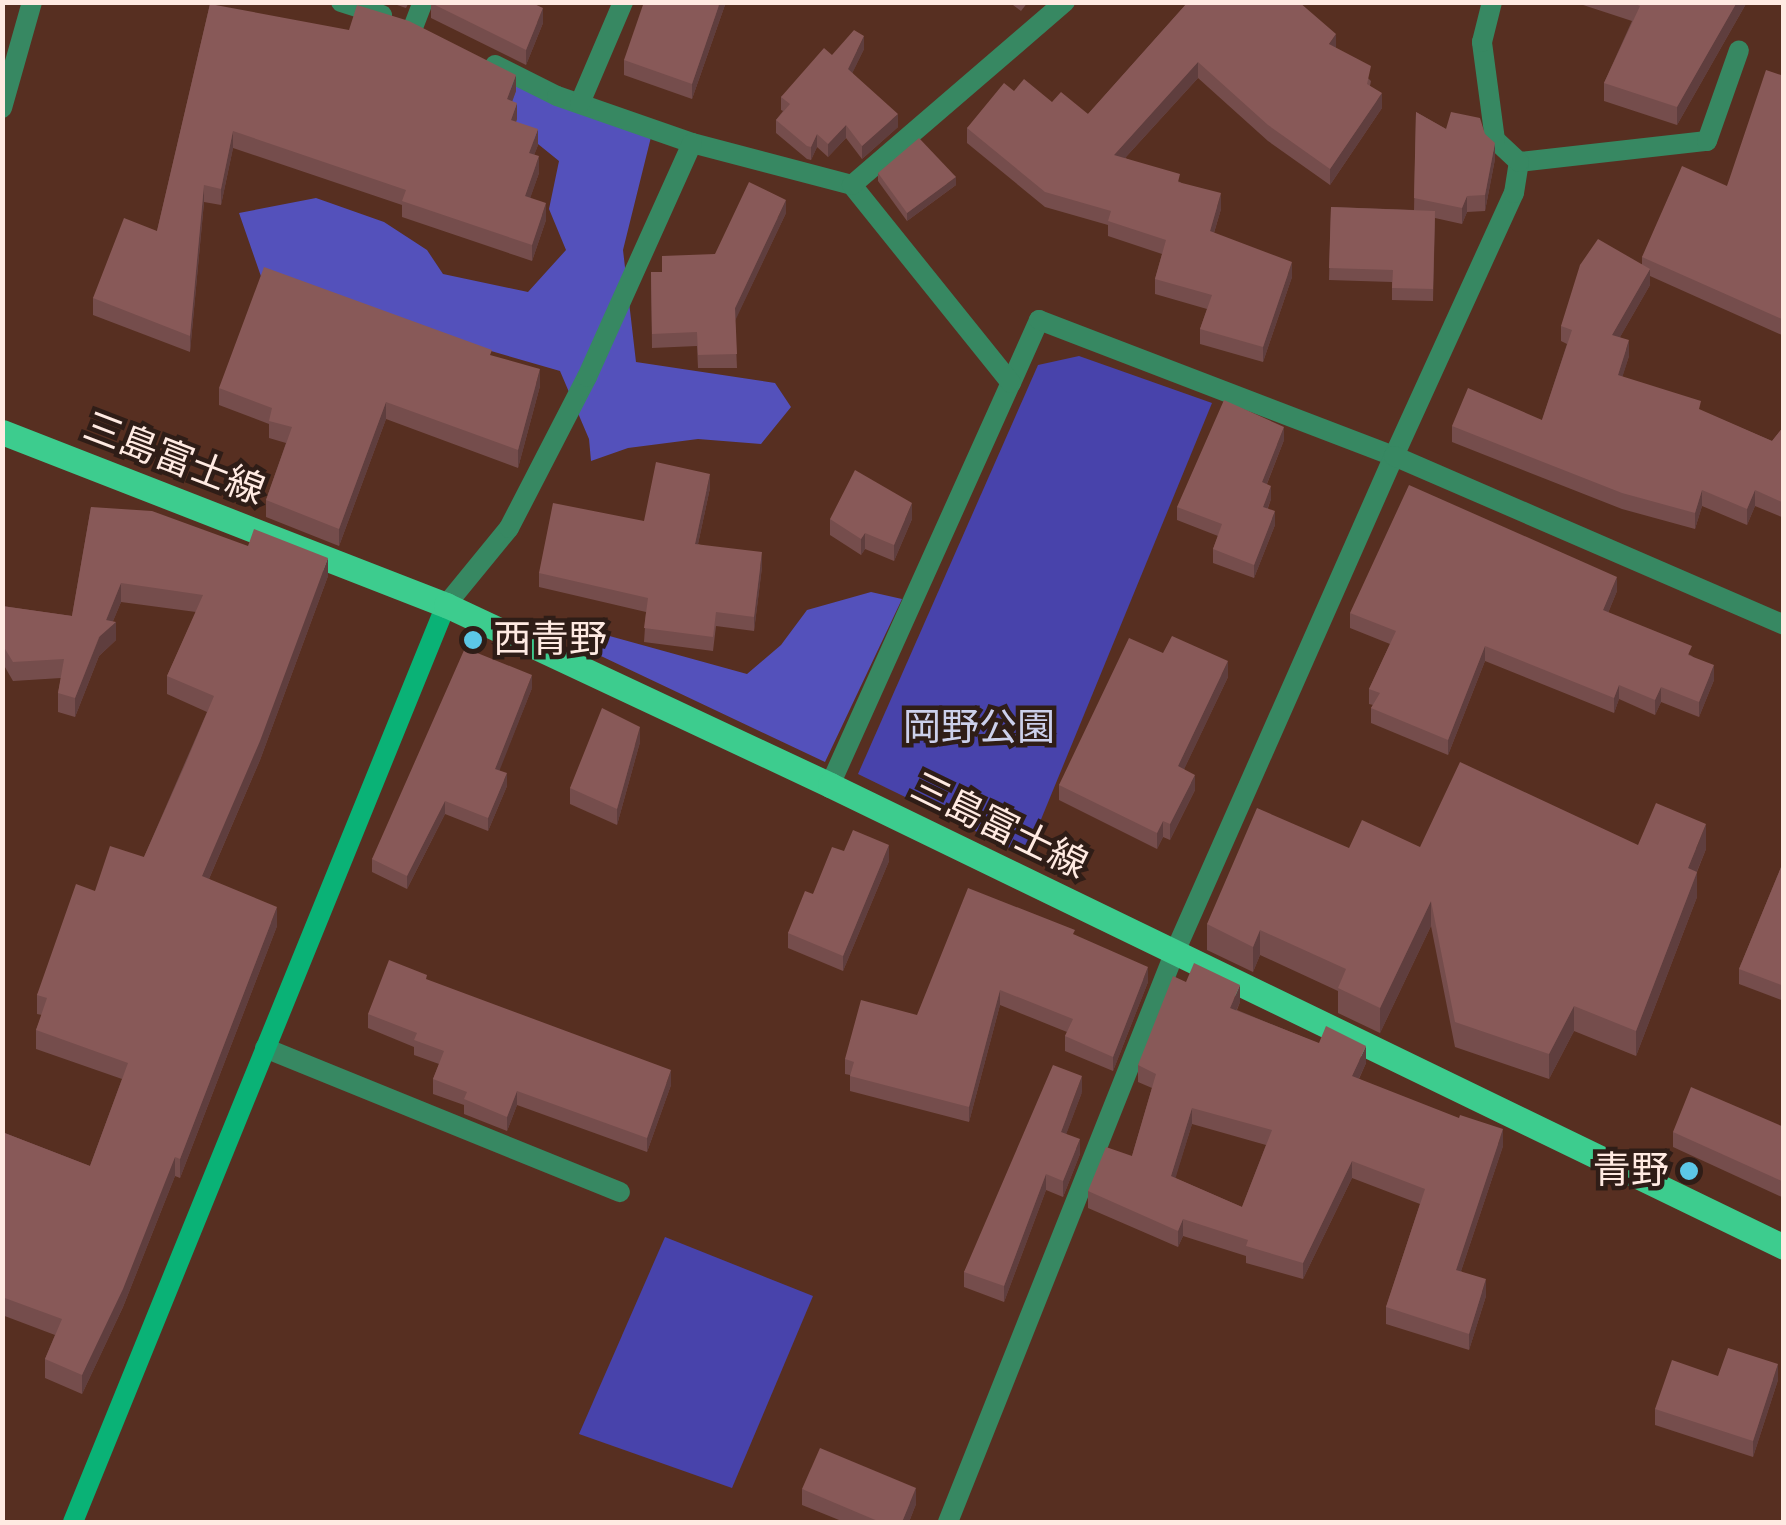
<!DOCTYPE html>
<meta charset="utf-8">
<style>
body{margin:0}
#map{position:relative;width:1786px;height:1525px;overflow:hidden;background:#572f21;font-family:Karla,"Noto Sans JP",sans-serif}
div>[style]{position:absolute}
.green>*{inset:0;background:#4843ab}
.forest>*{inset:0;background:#5451bb}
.street>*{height:20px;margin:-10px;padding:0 10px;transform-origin:10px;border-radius:10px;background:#378862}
.secondary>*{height:20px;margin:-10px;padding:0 10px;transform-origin:10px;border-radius:10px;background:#0ab276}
.primary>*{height:25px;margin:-12.5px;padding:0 12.5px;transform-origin:12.5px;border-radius:12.5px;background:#3dcc8e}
.wall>*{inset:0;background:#754d4c}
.shaded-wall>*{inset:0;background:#5f3e3e}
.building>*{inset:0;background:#885958}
.dots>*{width:28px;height:28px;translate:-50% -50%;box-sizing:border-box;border:5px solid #2f1d17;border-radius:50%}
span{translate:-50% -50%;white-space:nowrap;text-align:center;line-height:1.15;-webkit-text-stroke:9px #2f1d17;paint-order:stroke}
.street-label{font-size:38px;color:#ffeae2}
.poi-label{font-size:38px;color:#ffeae2}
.left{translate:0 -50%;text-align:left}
.right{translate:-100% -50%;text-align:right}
.park-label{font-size:38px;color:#ccd0eb}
.frame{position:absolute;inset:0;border:5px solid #ffeae2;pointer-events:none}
</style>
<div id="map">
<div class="green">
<i style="clip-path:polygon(1079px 356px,1212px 403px,1026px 856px,858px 774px,1038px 365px)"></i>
<i style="clip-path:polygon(665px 1237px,813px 1296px,732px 1488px,579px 1434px)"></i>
</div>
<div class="forest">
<i style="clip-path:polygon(486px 73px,653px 129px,623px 250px,636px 362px,775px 383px,791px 407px,761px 444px,698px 439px,628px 448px,591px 461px,589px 439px,560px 371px,264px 285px,239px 213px,316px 198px,384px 222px,427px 250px,443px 274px,528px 292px,566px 250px,549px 209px,559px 161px,476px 94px)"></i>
<i style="clip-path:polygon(871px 592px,902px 599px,825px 762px,584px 648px,595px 632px,747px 674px,781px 645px,807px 610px)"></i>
</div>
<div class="street">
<i style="left:341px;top:2px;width:43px;rotate:17.6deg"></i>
<i style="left:414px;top:25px;width:25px;rotate:-69deg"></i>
<i style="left:495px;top:65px;width:69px;rotate:26.6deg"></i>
<i style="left:557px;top:96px;width:143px;rotate:19.2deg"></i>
<i style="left:692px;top:143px;width:165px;rotate:14.7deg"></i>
<i style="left:580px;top:103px;width:110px;rotate:-66.9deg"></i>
<i style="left:2px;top:108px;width:110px;rotate:-74.2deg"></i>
<i style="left:1519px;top:162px;width:189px;rotate:-6.4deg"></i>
<i style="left:1707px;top:141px;width:96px;rotate:-70.6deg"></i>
<i style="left:1011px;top:383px;width:69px;rotate:-66deg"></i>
<i style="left:1039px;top:320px;width:380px;rotate:21deg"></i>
<i style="left:1394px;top:456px;width:289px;rotate:-65.5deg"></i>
<i style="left:1514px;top:193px;width:31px;rotate:-81deg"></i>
<i style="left:1519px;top:162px;width:33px;rotate:-137deg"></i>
<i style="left:1495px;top:140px;width:99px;rotate:-97.6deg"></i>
<i style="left:1482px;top:42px;width:41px;rotate:-76deg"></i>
<i style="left:446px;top:605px;width:99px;rotate:-50.7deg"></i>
<i style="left:509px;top:528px;width:170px;rotate:-62.7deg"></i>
<i style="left:587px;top:377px;width:256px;rotate:-65.8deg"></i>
<i style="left:830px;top:785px;width:441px;rotate:-65.8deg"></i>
<i style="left:1011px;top:383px;width:254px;rotate:-128.8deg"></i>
<i style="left:852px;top:185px;width:281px;rotate:-40.7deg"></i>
<i style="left:265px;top:1048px;width:383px;rotate:22.1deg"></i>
<i style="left:948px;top:1522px;width:611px;rotate:-68.3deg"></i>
<i style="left:1174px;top:954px;width:544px;rotate:-66.17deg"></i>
<i style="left:1394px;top:456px;width:425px;rotate:23.4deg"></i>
</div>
<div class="secondary">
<i style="left:73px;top:1522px;width:990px;rotate:-67.87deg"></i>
</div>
<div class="primary">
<i style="left:2px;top:432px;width:477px;rotate:21.3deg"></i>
<i style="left:446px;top:605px;width:424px;rotate:25.1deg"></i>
<i style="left:830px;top:785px;width:1060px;rotate:25.84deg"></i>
</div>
<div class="wall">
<i style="clip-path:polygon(388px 2px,409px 2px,406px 8px)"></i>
<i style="clip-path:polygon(726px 2px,692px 99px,624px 75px,624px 60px)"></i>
<i style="clip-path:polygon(1009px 2px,1028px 2px,1021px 11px)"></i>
<i style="clip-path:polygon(1188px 2px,1336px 48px,1371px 81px,1370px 86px,1382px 108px,1330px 185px,1268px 141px,1198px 78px,1125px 158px,1180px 182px,1221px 209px,1214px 233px,1292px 277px,1263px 362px,1200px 344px,1200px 329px,1207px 309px,1155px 294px,1155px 279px,1162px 254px,1108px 236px,1108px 225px,1045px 207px,967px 143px,967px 128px,1014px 91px,1088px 114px)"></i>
<i style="clip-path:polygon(1574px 2px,1747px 2px,1677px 125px,1604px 101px,1604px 83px,1632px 21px)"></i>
<i style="clip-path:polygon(431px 3px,543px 23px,526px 65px,431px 18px)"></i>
<i style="clip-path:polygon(210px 4px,516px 91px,512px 101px,517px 119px,516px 122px,538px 145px,534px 155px,539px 173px,530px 198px,546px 220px,532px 261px,402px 217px,402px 205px,233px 148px,221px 205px,204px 202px,190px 352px,93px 315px,93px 298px,157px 231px)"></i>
<i style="clip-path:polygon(864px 49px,852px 73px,898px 127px,862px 159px,846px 138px,828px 157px,817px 147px,811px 160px,807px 159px,776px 133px,776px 120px,783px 111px,781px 110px,781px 97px,832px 55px)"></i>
<i style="clip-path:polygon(1784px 76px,1784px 336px,1650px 276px,1650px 285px,1620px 337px,1629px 356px,1622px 377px,1772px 441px,1784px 426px,1784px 518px,1755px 506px,1747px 525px,1702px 506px,1695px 529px,1622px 509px,1452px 442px,1452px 426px,1542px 420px,1567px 344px,1561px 341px,1561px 326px,1642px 264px,1642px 257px,1727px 186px)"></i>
<i style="clip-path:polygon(1416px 112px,1446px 129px,1485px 134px,1495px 159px,1485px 211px,1467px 212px,1462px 224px,1435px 218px,1433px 301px,1392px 300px,1392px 282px,1329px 280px,1331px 207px,1414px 210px)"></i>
<i style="clip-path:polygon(878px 173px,956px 185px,907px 221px,878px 181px)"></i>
<i style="clip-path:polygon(786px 213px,735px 320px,737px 368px,698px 368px,697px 346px,652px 348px,651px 272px,662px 272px,715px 254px)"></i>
<i style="clip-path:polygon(492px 356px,540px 386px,518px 468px,386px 419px,339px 546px,266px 517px,266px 500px,286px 443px,269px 438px,269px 424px,219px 405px,219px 388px)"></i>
<i style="clip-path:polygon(1284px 440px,1267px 484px,1271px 499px,1268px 508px,1275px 525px,1254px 578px,1213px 563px,1213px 549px,1218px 536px,1177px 520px,1177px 507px)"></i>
<i style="clip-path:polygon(710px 488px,698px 544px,762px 567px,754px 631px,716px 626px,713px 651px,644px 642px,646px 612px,539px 587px,539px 573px)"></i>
<i style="clip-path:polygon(91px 507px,328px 576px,260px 760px,209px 879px,277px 926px,180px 1178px,175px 1176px,123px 1307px,82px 1394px,45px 1378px,45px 1359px,55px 1335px,2px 1315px,2px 1132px,90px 1166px,122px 1079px,36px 1049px,36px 1030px,42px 1015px,37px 1014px,37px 995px,95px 891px,144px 857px,207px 712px,167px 694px,167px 676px,196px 612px,121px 602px,113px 621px,116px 640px,99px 656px,75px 717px,58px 712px,58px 693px,61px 678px,13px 681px,2px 662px,2px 606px,72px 616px)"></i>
<i style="clip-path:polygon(830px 519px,912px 519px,894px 561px,865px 549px,861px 555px,830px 535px)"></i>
<i style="clip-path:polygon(1617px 591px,1608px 613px,1692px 656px,1714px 680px,1699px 717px,1661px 702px,1655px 715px,1619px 699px,1614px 713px,1485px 661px,1448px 755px,1371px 723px,1371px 708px,1373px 705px,1369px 704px,1369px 689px,1390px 644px,1350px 628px,1350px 613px)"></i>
<i style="clip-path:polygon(1163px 653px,1228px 677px,1184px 769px,1195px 790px,1170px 840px,1163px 837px,1157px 849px,1059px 800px,1059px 785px)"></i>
<i style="clip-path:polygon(532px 688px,499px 770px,507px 786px,488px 831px,445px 814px,407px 889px,372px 872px,372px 859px)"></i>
<i style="clip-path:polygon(640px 742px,617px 825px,570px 804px,570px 788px)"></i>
<i style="clip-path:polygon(1638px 845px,1706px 849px,1697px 872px,1697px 897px,1636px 1056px,1574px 1031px,1549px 1079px,1455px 1047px,1431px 926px,1380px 1033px,1338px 1013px,1338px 991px,1260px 955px,1253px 972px,1207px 950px,1207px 924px,1349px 848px)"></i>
<i style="clip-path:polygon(844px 851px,889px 861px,843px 971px,788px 948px,788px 933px,813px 894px)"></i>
<i style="clip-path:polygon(1784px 860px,1784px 1001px,1739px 984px,1739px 969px)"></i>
<i style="clip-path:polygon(1075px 935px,1148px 982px,1113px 1071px,1065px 1051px,1065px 1036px,1067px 1032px,1000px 1005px,969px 1122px,850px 1091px,850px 1075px,845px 1074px,845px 1059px,917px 1015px)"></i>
<i style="clip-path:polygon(427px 980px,671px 1085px,647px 1152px,517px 1105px,507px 1131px,464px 1114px,464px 1105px,433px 1094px,433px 1079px,439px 1064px,414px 1055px,414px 1047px,368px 1028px,368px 1014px)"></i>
<i style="clip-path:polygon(evenodd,1186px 982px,1240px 1002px,1237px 1010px,1366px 1063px,1359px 1079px,1503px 1146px,1461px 1271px,1486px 1296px,1469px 1350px,1386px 1324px,1386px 1307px,1420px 1204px,1352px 1178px,1303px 1279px,1246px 1263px,1246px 1256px,1183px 1236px,1178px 1247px,1088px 1208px,1088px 1191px,1132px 1156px,1152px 1088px,1138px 1082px,1138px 1065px,1186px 982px,1192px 1124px,1266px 1145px,1242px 1207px,1175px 1178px,1192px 1124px)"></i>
<i style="clip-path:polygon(1082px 1092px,1066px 1134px,1080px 1154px,1063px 1197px,1046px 1190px,1004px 1302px,964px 1287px,964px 1272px)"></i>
<i style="clip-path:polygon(1784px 1127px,1784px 1198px,1673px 1147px,1673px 1132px)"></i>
<i style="clip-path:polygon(1718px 1376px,1778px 1380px,1753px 1457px,1655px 1425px,1655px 1409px)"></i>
<i style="clip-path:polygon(802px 1489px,916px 1504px,909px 1522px,844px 1522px,802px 1505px)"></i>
</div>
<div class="shaded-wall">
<i style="clip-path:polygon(720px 2px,726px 2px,692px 99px,692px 84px)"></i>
<i style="clip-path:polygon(1737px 2px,1747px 2px,1677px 125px,1677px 107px)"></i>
<i style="clip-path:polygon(543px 8px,543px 23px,526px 65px,526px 50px)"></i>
<i style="clip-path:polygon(1336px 34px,1336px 49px,1329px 44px)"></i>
<i style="clip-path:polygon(864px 36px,864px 49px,848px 82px,848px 69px)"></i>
<i style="clip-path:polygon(1198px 62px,1198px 78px,1114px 170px,1114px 155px)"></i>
<i style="clip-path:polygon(516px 75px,516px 91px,507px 116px,507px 99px)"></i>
<i style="clip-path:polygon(1382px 93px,1382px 108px,1330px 185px,1330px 169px)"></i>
<i style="clip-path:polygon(517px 103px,517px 119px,511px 137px,511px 120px)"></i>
<i style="clip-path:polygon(898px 114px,898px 127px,862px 159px,862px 146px)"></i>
<i style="clip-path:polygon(846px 125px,846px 138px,828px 157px,828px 144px)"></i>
<i style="clip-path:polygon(538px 129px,538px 145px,529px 169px,529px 153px)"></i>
<i style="clip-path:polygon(233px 131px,233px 148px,221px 205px,221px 189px)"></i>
<i style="clip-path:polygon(817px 134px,817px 147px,811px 160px,811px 147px)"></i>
<i style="clip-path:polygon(1495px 143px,1495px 159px,1485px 211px,1485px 195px)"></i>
<i style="clip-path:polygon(539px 156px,539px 173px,525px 213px,525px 196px)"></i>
<i style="clip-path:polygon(956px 177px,956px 185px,907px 221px,907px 213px)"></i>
<i style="clip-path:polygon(204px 185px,204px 202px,190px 352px,190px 336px)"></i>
<i style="clip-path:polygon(1221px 193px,1221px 209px,1210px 246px,1210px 231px)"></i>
<i style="clip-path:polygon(1467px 196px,1467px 212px,1462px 224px,1462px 208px)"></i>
<i style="clip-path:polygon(786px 200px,786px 213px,735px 321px,735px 308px)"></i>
<i style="clip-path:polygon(546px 203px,546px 220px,532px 261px,532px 245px)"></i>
<i style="clip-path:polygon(1292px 262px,1292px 277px,1263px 362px,1263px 347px)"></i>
<i style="clip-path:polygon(1650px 269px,1650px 285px,1612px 351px,1612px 335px)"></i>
<i style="clip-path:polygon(1629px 340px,1629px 356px,1618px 391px,1618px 375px)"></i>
<i style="clip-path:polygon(540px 369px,540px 386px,518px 468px,518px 450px)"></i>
<i style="clip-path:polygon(386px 402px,386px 419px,339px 546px,339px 529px)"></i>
<i style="clip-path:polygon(1284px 427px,1284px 440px,1262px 496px,1262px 482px)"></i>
<i style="clip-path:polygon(710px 474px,710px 488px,695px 558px,695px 544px)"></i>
<i style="clip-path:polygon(1271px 486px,1271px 499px,1263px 520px,1263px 507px)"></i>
<i style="clip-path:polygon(1702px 490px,1702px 506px,1695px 529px,1695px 513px)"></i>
<i style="clip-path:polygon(1755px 490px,1755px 506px,1747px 525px,1747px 509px)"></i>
<i style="clip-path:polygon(912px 503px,912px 519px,894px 561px,894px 545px)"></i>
<i style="clip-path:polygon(1275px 511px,1275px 525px,1254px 578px,1254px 565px)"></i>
<i style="clip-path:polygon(865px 533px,865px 549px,861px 555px,861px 539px)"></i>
<i style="clip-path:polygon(762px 552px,762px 567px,754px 631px,754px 617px)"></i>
<i style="clip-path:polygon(328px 558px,328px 576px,260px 760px,202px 895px,202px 876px)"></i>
<i style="clip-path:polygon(1617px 577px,1617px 591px,1603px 625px,1603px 610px)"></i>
<i style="clip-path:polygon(121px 583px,121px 602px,111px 626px,116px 622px,116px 640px,99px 656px,75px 717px,75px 698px)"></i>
<i style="clip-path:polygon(1485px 646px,1485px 661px,1448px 755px,1448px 740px)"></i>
<i style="clip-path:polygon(1228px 661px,1228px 677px,1178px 782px,1178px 766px)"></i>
<i style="clip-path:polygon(1714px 665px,1714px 680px,1699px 717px,1699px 702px)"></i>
<i style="clip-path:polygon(532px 675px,532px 688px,495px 782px,495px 769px)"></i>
<i style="clip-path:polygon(1619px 685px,1619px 699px,1614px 713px,1614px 698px)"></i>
<i style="clip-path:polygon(1661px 687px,1661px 702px,1655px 715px,1655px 700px)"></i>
<i style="clip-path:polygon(640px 727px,640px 742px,617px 825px,617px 809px)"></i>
<i style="clip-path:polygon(507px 773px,507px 786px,488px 831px,488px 818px)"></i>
<i style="clip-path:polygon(1195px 775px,1195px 790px,1170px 840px,1170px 824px)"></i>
<i style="clip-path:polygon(445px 801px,445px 814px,407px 889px,407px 876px)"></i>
<i style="clip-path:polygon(1163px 821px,1163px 837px,1157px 849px,1157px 833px)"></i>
<i style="clip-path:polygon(1706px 824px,1706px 849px,1688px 893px,1688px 868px)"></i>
<i style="clip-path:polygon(889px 845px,889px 861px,843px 971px,843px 956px)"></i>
<i style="clip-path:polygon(1697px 872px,1697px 897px,1636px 1056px,1636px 1031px)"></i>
<i style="clip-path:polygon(1431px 901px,1431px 926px,1380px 1033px,1380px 1008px)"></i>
<i style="clip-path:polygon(277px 907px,277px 926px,180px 1178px,180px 1159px)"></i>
<i style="clip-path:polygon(1260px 930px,1260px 955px,1253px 972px,1253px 947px)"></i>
<i style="clip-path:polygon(1148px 967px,1148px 982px,1113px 1071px,1113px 1057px)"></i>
<i style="clip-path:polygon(1240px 985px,1240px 1002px,1230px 1024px,1230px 1008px)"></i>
<i style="clip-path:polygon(1000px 990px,1000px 1005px,969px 1122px,969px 1107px)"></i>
<i style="clip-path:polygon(1574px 1006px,1574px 1031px,1549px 1079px,1549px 1054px)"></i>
<i style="clip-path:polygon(1366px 1046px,1366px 1063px,1352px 1093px,1352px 1076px)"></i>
<i style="clip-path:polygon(671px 1070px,671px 1085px,647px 1152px,647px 1138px)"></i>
<i style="clip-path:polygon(1082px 1076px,1082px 1092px,1061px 1148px,1061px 1132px)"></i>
<i style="clip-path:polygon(517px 1091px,517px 1105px,507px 1131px,507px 1117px)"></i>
<i style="clip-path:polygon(1192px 1108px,1192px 1124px,1171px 1193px,1171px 1176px)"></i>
<i style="clip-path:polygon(1503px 1129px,1503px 1146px,1456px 1286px,1456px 1270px)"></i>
<i style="clip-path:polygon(1080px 1139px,1080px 1154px,1063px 1197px,1063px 1181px)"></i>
<i style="clip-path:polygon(175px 1157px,175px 1176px,123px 1307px,82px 1394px,82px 1375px)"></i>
<i style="clip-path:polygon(1352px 1161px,1352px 1178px,1303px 1279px,1303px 1263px)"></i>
<i style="clip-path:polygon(1046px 1174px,1046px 1190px,1004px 1302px,1004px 1286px)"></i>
<i style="clip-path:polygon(1183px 1219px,1183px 1236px,1178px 1247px,1178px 1231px)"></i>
<i style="clip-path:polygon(1486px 1279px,1486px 1296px,1469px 1350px,1469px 1334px)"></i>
<i style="clip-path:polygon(1778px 1364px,1778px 1380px,1753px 1457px,1753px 1441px)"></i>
<i style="clip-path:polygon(916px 1488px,916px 1504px,909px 1522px,902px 1522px)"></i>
</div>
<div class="building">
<i style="clip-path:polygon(530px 2px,543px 8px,526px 50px,431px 3px)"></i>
<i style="clip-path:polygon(644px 2px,720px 2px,692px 84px,624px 60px)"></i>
<i style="clip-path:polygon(1188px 2px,1299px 2px,1336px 34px,1329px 44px,1371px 66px,1367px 84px,1382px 93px,1330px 169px,1268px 125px,1198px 62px,1114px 155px,1180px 174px,1178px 182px,1221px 193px,1210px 231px,1292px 262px,1263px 347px,1200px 329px,1212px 295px,1155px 279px,1166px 240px,1108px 221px,1111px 211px,1045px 192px,967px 128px,1004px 83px,1014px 91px,1024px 79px,1052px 102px,1061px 92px,1088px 114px)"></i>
<i style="clip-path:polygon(1630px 2px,1737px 2px,1677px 107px,1604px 83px,1640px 6px)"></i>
<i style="clip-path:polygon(210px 4px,349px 30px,357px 5px,409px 21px,516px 75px,507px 99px,517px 103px,511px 120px,538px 129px,529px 153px,539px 156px,525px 196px,546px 203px,532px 245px,402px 201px,406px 190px,233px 131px,221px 189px,204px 185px,190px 336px,93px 298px,124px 218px,157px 231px)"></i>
<i style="clip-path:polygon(854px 30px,864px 36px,848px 69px,898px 114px,862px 146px,846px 125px,828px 144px,817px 134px,811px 147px,807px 146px,776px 120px,790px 104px,781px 97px,824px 48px,832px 55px)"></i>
<i style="clip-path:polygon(1766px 70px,1784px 76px,1784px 320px,1642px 257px,1682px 166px,1727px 186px)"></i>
<i style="clip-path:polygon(1416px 112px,1446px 129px,1451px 112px,1480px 118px,1485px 134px,1495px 143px,1485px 195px,1467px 196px,1462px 208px,1414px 198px)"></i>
<i style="clip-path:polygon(919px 138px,956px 177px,907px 213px,878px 173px)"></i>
<i style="clip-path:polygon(749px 182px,786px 200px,735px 308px,737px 354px,698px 355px,697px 332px,652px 334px,651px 272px,662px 272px,662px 256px,715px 254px)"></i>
<i style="clip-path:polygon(1331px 207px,1435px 211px,1433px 289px,1392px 288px,1393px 270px,1329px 268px)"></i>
<i style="clip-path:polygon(1598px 239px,1650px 269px,1612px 335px,1629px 340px,1618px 375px,1701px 401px,1699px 409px,1772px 441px,1784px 426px,1784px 503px,1755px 490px,1747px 509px,1702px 490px,1695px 513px,1622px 493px,1452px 426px,1468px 388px,1542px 420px,1572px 330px,1561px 326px,1580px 265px)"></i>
<i style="clip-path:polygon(264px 267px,492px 350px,490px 355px,540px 369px,518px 450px,386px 402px,339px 529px,266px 500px,292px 427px,269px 421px,272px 408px,219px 388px)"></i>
<i style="clip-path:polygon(1224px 400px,1284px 427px,1262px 482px,1271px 486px,1263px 507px,1275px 511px,1254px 565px,1213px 549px,1222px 524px,1177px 507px)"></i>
<i style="clip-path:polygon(656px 462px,710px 474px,695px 544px,762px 552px,754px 617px,716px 612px,713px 637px,644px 628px,648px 598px,539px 573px,553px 503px,644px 521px)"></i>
<i style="clip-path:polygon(855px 470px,912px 503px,894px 545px,865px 533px,861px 539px,830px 519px)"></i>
<i style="clip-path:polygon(1409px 485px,1617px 577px,1603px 610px,1692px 646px,1688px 655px,1714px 665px,1699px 702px,1661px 687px,1655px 700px,1619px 685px,1614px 698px,1485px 646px,1448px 740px,1371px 708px,1380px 693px,1369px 689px,1396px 631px,1350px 613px)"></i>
<i style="clip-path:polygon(91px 507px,152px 511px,248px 546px,254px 529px,328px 558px,260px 741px,202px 876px,277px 907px,180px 1159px,175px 1157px,123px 1289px,82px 1375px,45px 1359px,62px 1319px,2px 1297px,2px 1132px,90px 1166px,128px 1063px,36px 1030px,47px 998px,37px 995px,76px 884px,95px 891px,110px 846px,144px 857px,185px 765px,214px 696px,167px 676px,203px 595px,121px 583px,106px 620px,116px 622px,99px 637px,75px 698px,58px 693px,64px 659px,13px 662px,2px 644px,2px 606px,72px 616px)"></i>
<i style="clip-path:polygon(1172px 636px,1228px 661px,1178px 766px,1195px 775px,1170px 824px,1163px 821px,1157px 833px,1059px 785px,1129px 638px,1163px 653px)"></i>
<i style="clip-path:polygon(465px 648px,532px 675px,495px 769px,507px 773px,488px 818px,445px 801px,407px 876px,372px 859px)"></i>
<i style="clip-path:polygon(602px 708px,640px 727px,617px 809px,570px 788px)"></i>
<i style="clip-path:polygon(1460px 762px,1638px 845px,1656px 803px,1706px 824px,1688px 868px,1697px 872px,1636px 1031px,1574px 1006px,1549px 1054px,1455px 1022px,1431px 901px,1380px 1008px,1338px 988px,1346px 969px,1260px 930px,1253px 947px,1207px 924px,1257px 808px,1349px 848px,1362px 820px,1420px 847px)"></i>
<i style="clip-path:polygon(853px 830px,889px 845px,843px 956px,788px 933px,805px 891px,813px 894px,832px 847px,844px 851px)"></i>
<i style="clip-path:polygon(1784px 860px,1784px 986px,1739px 969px)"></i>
<i style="clip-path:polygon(968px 888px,1075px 930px,1073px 934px,1148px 967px,1113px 1057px,1065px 1036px,1073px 1019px,1000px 990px,969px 1107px,850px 1076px,854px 1062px,845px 1059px,861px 1000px,917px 1015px)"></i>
<i style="clip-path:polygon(389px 960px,427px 975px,426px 979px,671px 1070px,647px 1138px,517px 1091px,507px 1117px,464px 1099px,467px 1092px,433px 1079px,444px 1051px,414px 1040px,417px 1033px,368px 1014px)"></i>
<i style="clip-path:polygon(evenodd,1194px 963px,1240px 985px,1230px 1008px,1319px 1043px,1326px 1026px,1366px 1046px,1352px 1076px,1459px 1118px,1460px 1115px,1503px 1129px,1456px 1270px,1486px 1279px,1469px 1334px,1386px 1307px,1425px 1189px,1352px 1161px,1303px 1263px,1246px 1246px,1248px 1240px,1183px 1219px,1178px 1231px,1088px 1191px,1106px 1147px,1132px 1156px,1156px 1074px,1138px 1065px,1173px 976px,1186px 982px,1194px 963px,1192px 1108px,1272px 1130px,1242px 1207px,1171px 1176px,1192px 1108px)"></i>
<i style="clip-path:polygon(1053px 1065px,1082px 1076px,1061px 1132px,1080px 1139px,1063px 1181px,1046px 1174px,1004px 1286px,964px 1272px)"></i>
<i style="clip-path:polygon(1691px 1087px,1784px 1127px,1784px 1182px,1673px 1132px)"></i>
<i style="clip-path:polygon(1728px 1348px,1778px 1364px,1753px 1441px,1655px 1409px,1672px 1360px,1718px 1376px)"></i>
<i style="clip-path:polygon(820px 1448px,916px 1488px,902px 1522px,880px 1522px,802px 1489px)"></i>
</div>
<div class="dots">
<i style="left:473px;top:640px;background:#5cc7e7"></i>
<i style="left:1689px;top:1171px;background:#5cc7e7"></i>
</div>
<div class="street-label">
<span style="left:174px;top:459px;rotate:21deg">三島富士線</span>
<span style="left:999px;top:826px;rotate:26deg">三島富士線</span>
</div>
<div class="poi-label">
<span class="left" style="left:493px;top:640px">西青野</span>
<span class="right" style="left:1669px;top:1171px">青野</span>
</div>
<div class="park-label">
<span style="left:979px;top:728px">岡野公園</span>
</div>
<div class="frame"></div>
</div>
